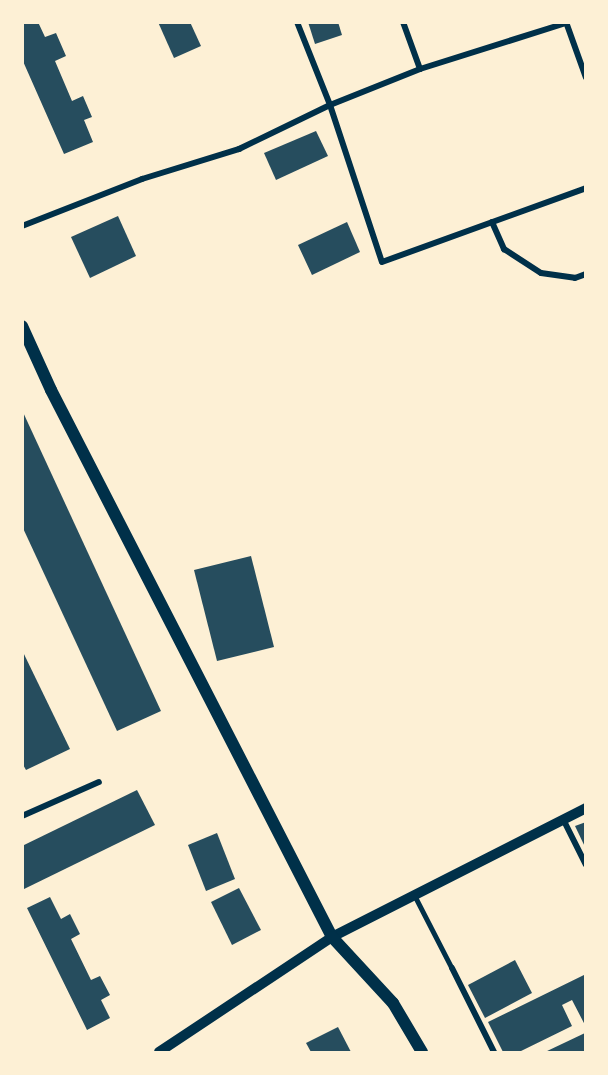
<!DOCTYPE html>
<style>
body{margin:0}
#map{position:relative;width:608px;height:1075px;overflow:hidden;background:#fdf0d5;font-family:Barlow,sans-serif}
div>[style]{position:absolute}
.building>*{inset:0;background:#264d5e}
.service>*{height:4.5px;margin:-2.25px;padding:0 2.25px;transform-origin:2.25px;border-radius:2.25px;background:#003049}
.minor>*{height:6px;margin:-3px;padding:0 3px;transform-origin:3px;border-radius:3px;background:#003049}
.tertiary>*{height:10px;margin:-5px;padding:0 5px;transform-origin:5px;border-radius:5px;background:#003049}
.secondary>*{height:12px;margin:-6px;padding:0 6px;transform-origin:6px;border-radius:6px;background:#003049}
span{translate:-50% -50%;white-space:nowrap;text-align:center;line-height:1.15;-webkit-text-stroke:5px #fdf0d5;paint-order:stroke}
.frame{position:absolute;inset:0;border:24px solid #fdf0d5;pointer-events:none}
</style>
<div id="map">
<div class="building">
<i style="clip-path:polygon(22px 22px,38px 22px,45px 37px,56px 33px,66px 56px,55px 61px,72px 101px,83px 96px,92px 117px,84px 120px,93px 142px,64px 154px,22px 59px)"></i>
<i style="clip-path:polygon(158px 22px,190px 22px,201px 46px,174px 58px)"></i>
<i style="clip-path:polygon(308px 22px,338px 22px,342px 35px,315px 44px)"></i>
<i style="clip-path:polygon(316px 131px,328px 156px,276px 180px,264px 153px)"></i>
<i style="clip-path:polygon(118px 216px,136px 256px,90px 278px,71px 237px)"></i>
<i style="clip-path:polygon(347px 222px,360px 252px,312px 275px,298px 245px)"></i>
<i style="clip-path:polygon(22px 410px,161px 711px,117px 731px,22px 526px)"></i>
<i style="clip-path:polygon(251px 556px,274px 647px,217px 661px,194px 570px)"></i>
<i style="clip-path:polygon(22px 650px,70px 749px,26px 770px,22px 763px)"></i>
<i style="clip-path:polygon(137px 790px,155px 825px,22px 890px,22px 846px)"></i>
<i style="clip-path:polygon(586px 822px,586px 849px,575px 826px)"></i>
<i style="clip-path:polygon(217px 833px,235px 879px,206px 891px,188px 845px)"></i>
<i style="clip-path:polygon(239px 888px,261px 930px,232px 945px,211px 902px)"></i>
<i style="clip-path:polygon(50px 897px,61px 919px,70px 914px,80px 934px,71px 939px,91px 980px,100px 976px,110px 995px,101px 1000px,110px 1018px,87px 1030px,27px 908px)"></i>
<i style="clip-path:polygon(515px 960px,532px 993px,485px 1018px,468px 985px)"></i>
<i style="clip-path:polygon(586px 974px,586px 1027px,572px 1000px,562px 1005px,572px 1026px,519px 1052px,503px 1052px,488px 1022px)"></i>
<i style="clip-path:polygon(338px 1027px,351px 1052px,311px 1052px,306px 1043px)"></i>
<i style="clip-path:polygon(585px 1033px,586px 1052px,545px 1052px)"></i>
</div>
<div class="service">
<i style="left:415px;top:896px;width:81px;rotate:62.8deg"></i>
</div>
<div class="minor">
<i style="left:297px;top:22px;width:89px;rotate:68.3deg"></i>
<i style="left:330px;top:105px;width:165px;rotate:71.7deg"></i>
<i style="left:382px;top:262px;width:217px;rotate:-19.9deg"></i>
<i style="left:403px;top:22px;width:50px;rotate:70.1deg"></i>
<i style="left:566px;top:22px;width:59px;rotate:70.3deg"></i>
<i style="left:492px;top:222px;width:30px;rotate:66deg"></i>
<i style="left:504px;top:249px;width:44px;rotate:33deg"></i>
<i style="left:541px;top:273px;width:34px;rotate:8deg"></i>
<i style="left:575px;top:278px;width:12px;rotate:-20deg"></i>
<i style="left:22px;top:226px;width:129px;rotate:-21.4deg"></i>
<i style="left:142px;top:179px;width:102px;rotate:-17.2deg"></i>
<i style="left:239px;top:149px;width:101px;rotate:-25.8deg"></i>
<i style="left:330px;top:105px;width:97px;rotate:-21.8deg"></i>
<i style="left:420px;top:69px;width:153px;rotate:-17.5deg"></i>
<i style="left:22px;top:816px;width:84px;rotate:-23.8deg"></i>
<i style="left:563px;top:819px;width:51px;rotate:63.4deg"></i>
<i style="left:452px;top:968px;width:94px;rotate:63.4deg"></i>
</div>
<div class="tertiary">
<i style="left:159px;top:1052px;width:208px;rotate:-33.6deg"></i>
<i style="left:332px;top:937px;width:285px;rotate:-26.9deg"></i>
</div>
<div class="secondary">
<i style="left:22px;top:326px;width:70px;rotate:65.6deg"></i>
<i style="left:51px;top:390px;width:615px;rotate:62.81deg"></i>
<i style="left:332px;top:937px;width:90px;rotate:47.3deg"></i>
<i style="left:393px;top:1003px;width:57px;rotate:59.4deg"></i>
</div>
<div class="frame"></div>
</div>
